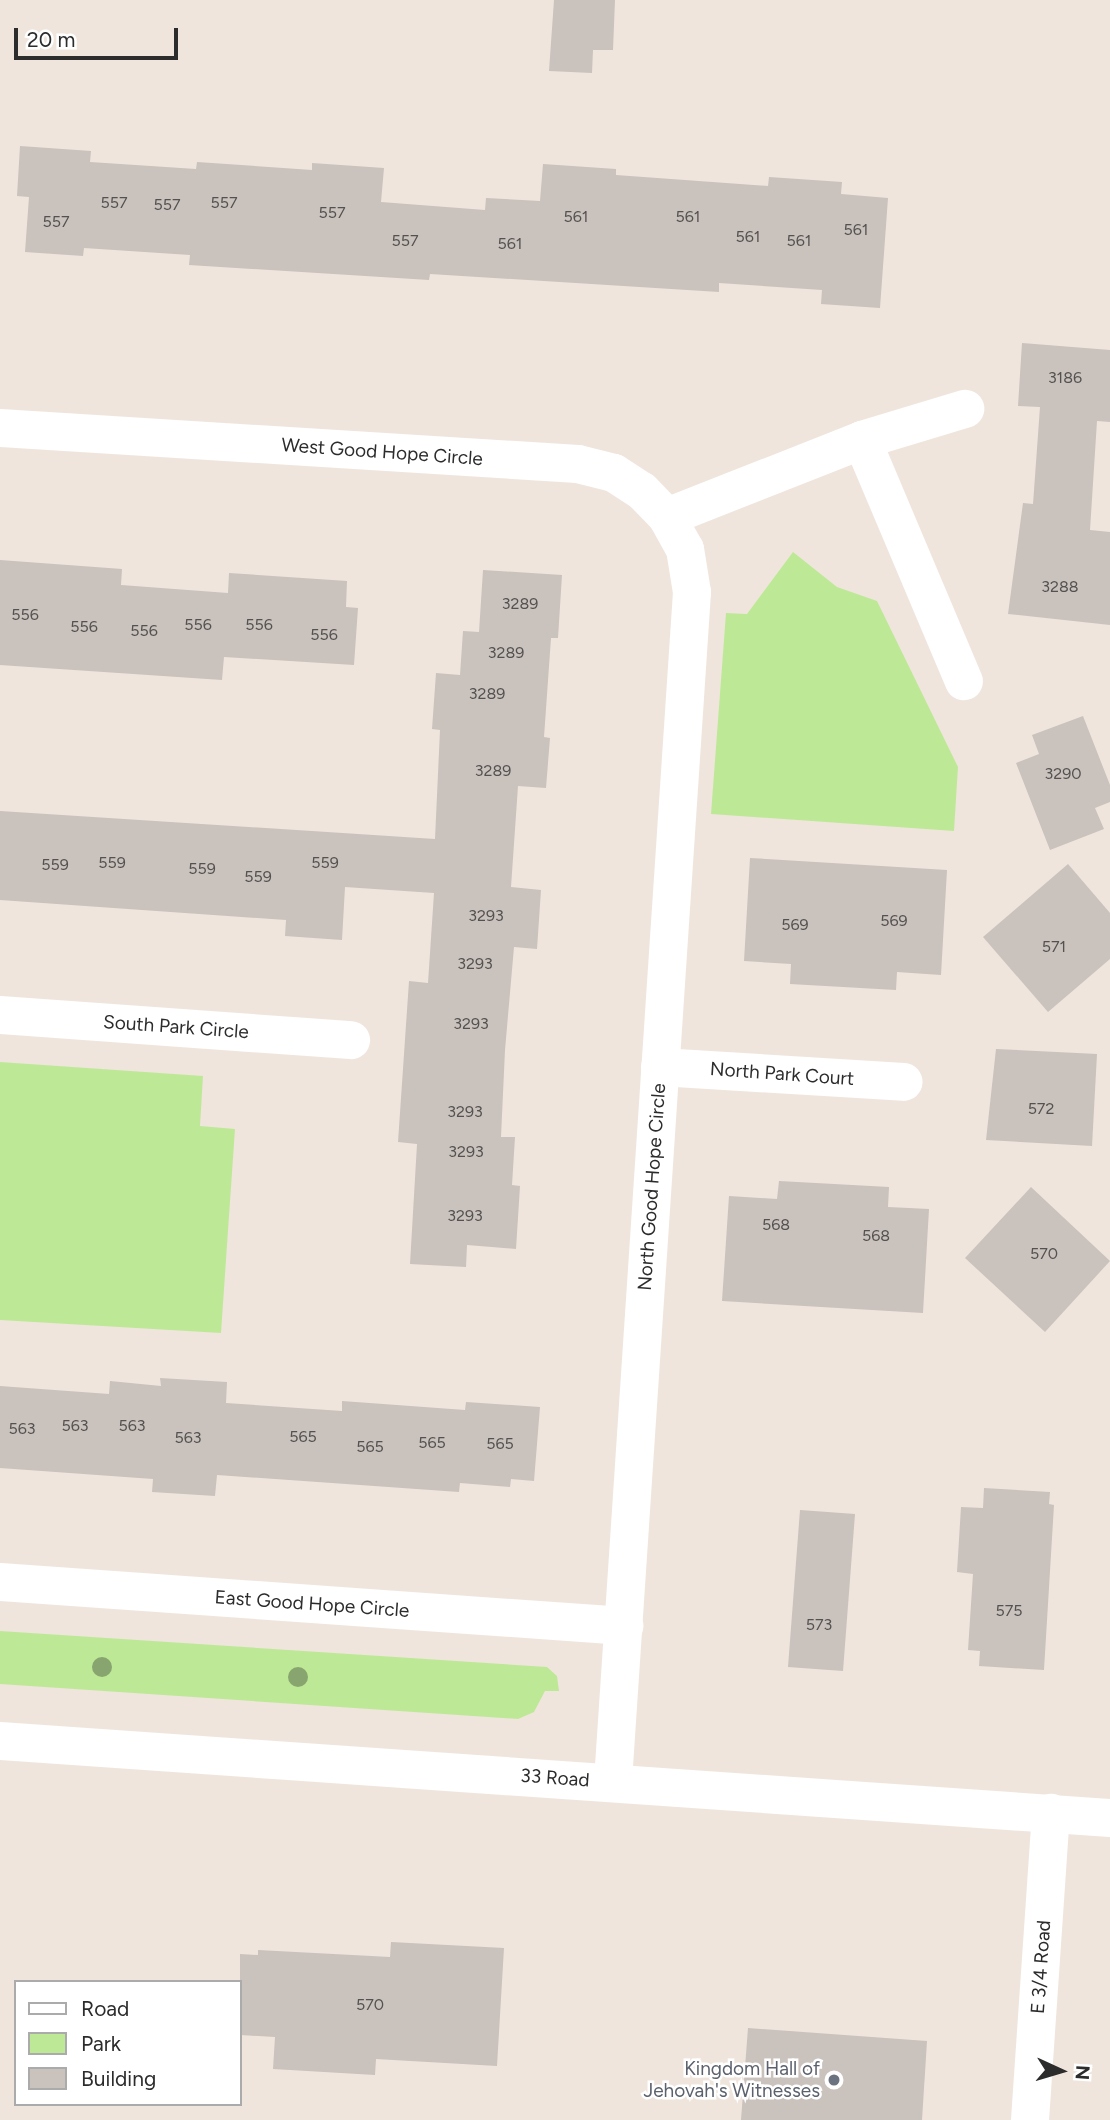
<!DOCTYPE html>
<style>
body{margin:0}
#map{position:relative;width:1110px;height:2120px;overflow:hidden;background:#efe5dd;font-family:Figtree,sans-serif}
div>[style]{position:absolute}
.green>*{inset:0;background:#bde996}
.building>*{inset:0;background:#cac2bd}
.street>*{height:38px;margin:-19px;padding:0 19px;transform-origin:19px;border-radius:19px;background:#fff}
.secondary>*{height:38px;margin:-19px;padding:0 19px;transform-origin:19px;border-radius:19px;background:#fff}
.trees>*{width:20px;height:20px;margin:-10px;border-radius:50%;background:#88a56f}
.dots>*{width:19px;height:19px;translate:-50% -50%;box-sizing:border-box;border:4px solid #fff;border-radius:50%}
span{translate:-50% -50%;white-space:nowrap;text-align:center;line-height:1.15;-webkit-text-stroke:5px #fff;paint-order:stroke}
.number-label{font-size:16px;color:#545250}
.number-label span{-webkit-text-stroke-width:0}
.street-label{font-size:19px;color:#2c2c2c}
.worship-label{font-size:19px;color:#5b616d}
.right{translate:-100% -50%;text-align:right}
.legend{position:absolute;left:14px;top:1980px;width:228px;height:126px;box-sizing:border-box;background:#fff;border:2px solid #ababab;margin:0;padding:9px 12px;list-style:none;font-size:21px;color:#2c2c2c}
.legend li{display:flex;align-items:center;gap:14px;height:35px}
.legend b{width:35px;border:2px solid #ababab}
.north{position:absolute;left:1026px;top:2036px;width:70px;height:70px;-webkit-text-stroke:5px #fff;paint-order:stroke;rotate:94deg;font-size:19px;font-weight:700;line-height:28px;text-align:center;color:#2c2c2c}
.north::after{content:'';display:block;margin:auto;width:24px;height:32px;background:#2c2c2c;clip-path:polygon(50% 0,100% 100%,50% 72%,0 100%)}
.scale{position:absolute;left:14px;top:28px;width:164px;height:32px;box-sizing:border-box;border:4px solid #2c2c2c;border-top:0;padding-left:9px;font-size:21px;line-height:24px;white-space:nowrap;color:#2c2c2c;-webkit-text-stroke:5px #fff;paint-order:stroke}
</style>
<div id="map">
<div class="green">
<i style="clip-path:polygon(793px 552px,837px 587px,877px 601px,958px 767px,954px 831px,711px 814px,726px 613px,747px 614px)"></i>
<i style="clip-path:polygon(0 1062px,203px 1076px,200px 1126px,235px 1129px,221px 1333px,0 1320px)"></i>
<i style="clip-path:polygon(0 1631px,547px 1667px,557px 1676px,559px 1691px,545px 1691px,534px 1712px,518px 1719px,0 1684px)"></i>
</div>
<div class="building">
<i style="clip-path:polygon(554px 0,615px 0,613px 50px,593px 50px,592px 73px,549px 71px)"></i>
<i style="clip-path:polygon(20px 146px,91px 151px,90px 162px,196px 169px,197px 162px,312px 170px,312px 163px,384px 168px,381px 202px,485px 210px,486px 198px,540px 201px,543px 164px,616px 169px,616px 175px,768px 186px,769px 177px,842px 182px,841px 194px,888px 198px,880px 308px,821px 304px,822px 290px,719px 283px,719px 292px,430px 274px,429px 280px,189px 265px,190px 255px,84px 248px,83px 256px,25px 252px,29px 197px,17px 196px)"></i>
<i style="clip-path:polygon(1022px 343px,1110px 350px,1110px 422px,1097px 421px,1090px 530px,1110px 532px,1110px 625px,1008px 614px,1023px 503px,1033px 504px,1040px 407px,1018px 406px)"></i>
<i style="clip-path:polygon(0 560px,122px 569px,121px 585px,228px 593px,229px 573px,347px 581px,346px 607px,358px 608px,354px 665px,224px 657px,222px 680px,0 665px)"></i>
<i style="clip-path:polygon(483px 570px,562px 575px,558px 638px,551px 638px,544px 737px,550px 738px,546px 788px,518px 786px,511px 887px,541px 890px,537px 949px,514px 947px,505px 1050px,501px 1137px,515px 1137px,512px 1185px,520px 1186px,516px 1249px,467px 1245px,466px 1267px,410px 1264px,417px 1144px,398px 1142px,409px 981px,428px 983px,434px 893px,345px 887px,342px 940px,285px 936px,286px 920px,0 900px,0 811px,435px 839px,440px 730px,432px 729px,436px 673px,460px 675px,463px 631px,479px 632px)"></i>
<i style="clip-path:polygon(1083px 716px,1110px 785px,1110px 802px,1095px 808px,1104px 829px,1050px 850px,1016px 763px,1039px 754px,1032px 735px)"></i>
<i style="clip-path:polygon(750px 858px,947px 870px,941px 975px,897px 972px,896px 990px,790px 984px,791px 964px,744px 961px)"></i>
<i style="clip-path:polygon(1068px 864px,1110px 913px,1110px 959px,1048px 1012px,983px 937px)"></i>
<i style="clip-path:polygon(996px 1049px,1097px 1054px,1092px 1146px,986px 1140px)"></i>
<i style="clip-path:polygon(779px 1181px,889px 1187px,888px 1207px,929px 1209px,923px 1313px,722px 1301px,729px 1196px,777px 1199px)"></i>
<i style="clip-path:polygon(1031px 1187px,1110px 1261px,1045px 1332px,965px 1258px)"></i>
<i style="clip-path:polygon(160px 1378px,227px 1382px,226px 1403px,342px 1411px,342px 1401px,465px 1410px,466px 1402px,540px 1407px,534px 1481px,511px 1479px,510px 1487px,460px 1483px,459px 1492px,217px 1475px,215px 1496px,152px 1492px,153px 1479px,0 1468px,0 1386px,109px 1394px,110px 1381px,161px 1386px)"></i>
<i style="clip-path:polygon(984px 1488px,1050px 1492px,1049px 1504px,1054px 1505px,1044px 1670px,979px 1666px,980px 1651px,968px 1650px,973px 1574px,957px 1572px,961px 1507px,983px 1508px)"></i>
<i style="clip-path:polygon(800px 1510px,855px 1514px,843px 1671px,788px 1667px)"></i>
<i style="clip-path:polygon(391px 1942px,504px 1948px,497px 2066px,376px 2059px,375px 2075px,273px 2069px,275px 2037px,240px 2035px,240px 1954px,258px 1955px,258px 1950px,390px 1957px)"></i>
<i style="clip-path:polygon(748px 2028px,927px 2041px,922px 2120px,741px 2120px)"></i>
</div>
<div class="street">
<i style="left:0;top:428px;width:579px;rotate:3.56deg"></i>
<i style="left:578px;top:464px;width:37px;rotate:14deg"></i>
<i style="left:614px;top:473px;width:33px;rotate:33deg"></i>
<i style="left:642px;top:491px;width:36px;rotate:46deg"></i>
<i style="left:667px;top:517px;width:37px;rotate:61deg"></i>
<i style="left:685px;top:549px;width:44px;rotate:80.8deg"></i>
<i style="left:692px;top:592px;width:1193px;rotate:93.8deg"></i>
<i style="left:862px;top:440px;width:108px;rotate:-16.8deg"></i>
<i style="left:667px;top:517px;width:210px;rotate:-21.5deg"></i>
<i style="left:862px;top:440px;width:262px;rotate:67.1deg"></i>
<i style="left:0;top:1015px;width:352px;rotate:4.1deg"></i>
<i style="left:660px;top:1067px;width:244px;rotate:3.5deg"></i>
<i style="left:0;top:1582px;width:626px;rotate:4.03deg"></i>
<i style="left:1030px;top:2120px;width:308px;rotate:-86.1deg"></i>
</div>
<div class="secondary">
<i style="left:0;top:1741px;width:1113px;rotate:3.97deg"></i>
</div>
<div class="trees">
<i style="left:102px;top:1667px"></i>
<i style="left:298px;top:1677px"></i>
</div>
<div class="dots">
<i style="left:834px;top:2080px;background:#6b7280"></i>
</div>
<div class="number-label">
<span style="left:114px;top:203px">557</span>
<span style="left:224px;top:203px">557</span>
<span style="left:167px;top:205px">557</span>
<span style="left:332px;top:213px">557</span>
<span style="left:576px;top:217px">561</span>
<span style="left:688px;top:217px">561</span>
<span style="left:56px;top:222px">557</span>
<span style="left:856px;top:230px">561</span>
<span style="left:748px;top:237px">561</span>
<span style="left:405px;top:241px">557</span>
<span style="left:799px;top:241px">561</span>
<span style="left:510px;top:244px">561</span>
<span style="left:1065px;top:378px">3186</span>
<span style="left:1060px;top:587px">3288</span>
<span style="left:520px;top:604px">3289</span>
<span style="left:25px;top:615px">556</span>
<span style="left:198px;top:625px">556</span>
<span style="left:259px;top:625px">556</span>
<span style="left:84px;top:627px">556</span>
<span style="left:144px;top:631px">556</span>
<span style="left:324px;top:635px">556</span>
<span style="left:506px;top:653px">3289</span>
<span style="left:487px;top:694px">3289</span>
<span style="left:493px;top:771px">3289</span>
<span style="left:1063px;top:774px">3290</span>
<span style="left:112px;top:863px">559</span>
<span style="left:325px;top:863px">559</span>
<span style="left:55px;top:865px">559</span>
<span style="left:202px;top:869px">559</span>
<span style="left:258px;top:877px">559</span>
<span style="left:486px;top:916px">3293</span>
<span style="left:894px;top:921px">569</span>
<span style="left:795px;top:925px">569</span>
<span style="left:1054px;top:947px">571</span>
<span style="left:475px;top:964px">3293</span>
<span style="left:471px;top:1024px">3293</span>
<span style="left:1041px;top:1109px">572</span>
<span style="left:465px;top:1112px">3293</span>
<span style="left:466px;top:1152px">3293</span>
<span style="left:465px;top:1216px">3293</span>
<span style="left:776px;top:1225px">568</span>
<span style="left:876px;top:1236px">568</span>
<span style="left:1044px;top:1254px">570</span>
<span style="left:75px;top:1426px">563</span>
<span style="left:132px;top:1426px">563</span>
<span style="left:22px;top:1429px">563</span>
<span style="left:303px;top:1437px">565</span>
<span style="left:188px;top:1438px">563</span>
<span style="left:432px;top:1443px">565</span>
<span style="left:500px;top:1444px">565</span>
<span style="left:370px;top:1447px">565</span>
<span style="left:1009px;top:1611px">575</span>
<span style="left:819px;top:1625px">573</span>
<span style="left:370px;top:2005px">570</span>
</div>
<div class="street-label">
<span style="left:382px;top:452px;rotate:4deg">West Good Hope Circle</span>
<span style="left:176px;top:1027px;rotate:4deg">South Park Circle</span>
<span style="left:782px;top:1074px;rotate:4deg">North Park Court</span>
<span style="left:652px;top:1187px;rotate:-86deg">North Good Hope Circle</span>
<span style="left:312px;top:1604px;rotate:4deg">East Good Hope Circle</span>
<span style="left:555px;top:1778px;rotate:4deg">33 Road</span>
<span style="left:1041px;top:1967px;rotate:-86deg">E 3/4 Road</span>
</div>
<div class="worship-label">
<span class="right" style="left:820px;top:2080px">Kingdom Hall of<br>Jehovah's Witnesses</span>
</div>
<ul class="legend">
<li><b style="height:9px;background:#fff"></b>Road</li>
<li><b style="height:19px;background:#bde996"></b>Park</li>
<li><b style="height:19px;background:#cac2bd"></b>Building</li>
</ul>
<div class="north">N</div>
<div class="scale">20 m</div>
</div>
